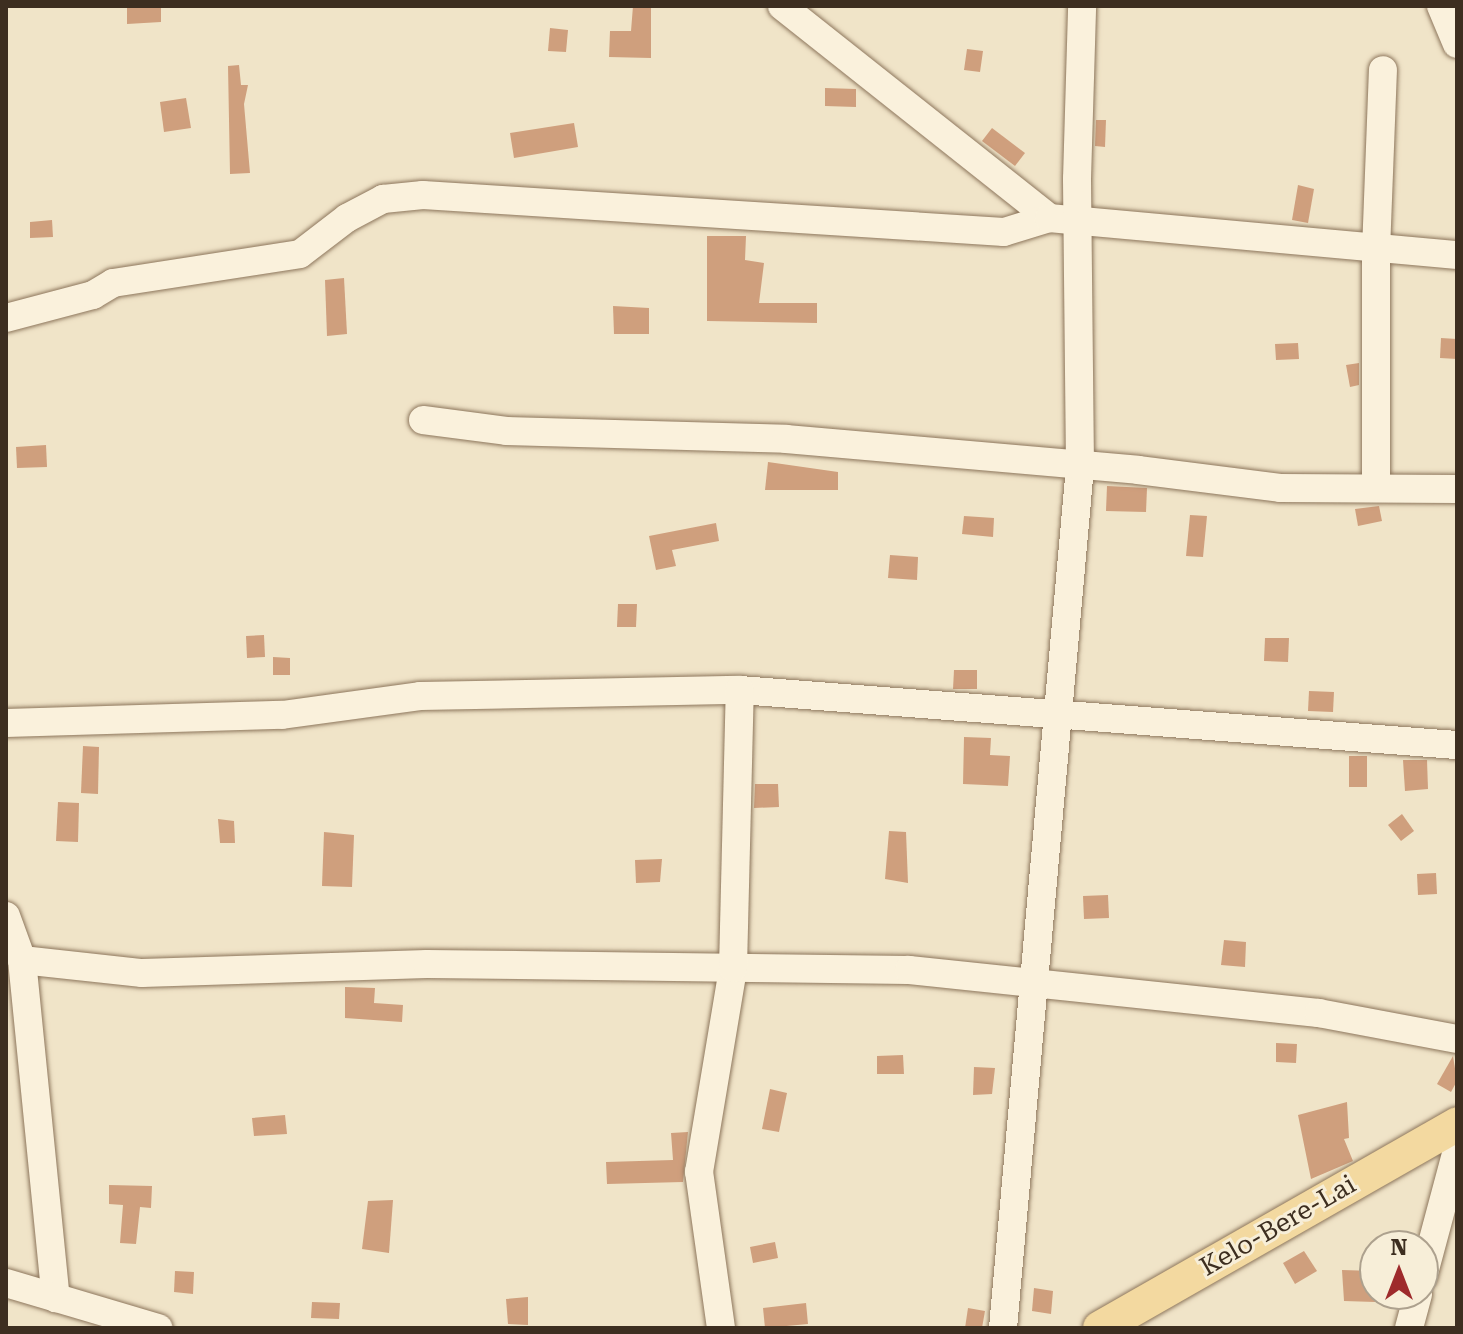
<!DOCTYPE html>
<style>
body{margin:0}
#map{position:relative;width:1463px;height:1334px;overflow:hidden;background:#f0e4c8;font-family:"Roboto Serif",serif}
div>[style]{position:absolute}
.building>*{inset:0;background:#cf9f7d}
.roads{filter:drop-shadow(0 0 2px #8d765c) drop-shadow(0 0 2px #8d765c)}
.minor>*{height:28px;margin:-14px;padding:0 14px;transform-origin:14px;border-radius:14px;background:#faf1dc}
.major>*{height:34px;margin:-17px;padding:0 17px;transform-origin:17px;border-radius:17px;background:#f3d9a0}
span{translate:-50% -50%;white-space:nowrap;text-align:center;line-height:1.15;-webkit-text-stroke:6px #f7eed8;paint-order:stroke}
.street-label{font-size:26px;color:#3d2e20}
.frame{position:absolute;inset:0;border:8px solid #3d2e20;pointer-events:none}
.north{position:absolute;left:1359px;top:1230px;width:80px;height:80px;box-sizing:border-box;background:#f7eed8;border:2px solid #ada18e;border-radius:50%;rotate:0deg;font-size:22px;font-weight:700;line-height:32px;text-align:center;color:#3d2e20}
.north::after{content:'';display:block;margin:auto;width:28px;height:36px;background:#9e2a2b;clip-path:polygon(50% 0,100% 100%,50% 72%,0 100%)}
</style>
<div id="map">
<div class="building">
<i style="clip-path:polygon(127px 6px,161px 6px,161px 22px,127px 24px)"></i>
<i style="clip-path:polygon(633px 6px,651px 6px,651px 58px,609px 57px,610px 31px,631px 31px)"></i>
<i style="clip-path:polygon(550px 28px,568px 30px,566px 52px,548px 51px)"></i>
<i style="clip-path:polygon(967px 49px,983px 51px,980px 72px,964px 70px)"></i>
<i style="clip-path:polygon(239px 65px,241px 85px,248px 85px,244px 104px,250px 173px,230px 174px,228px 66px)"></i>
<i style="clip-path:polygon(825px 88px,856px 89px,856px 107px,825px 106px)"></i>
<i style="clip-path:polygon(186px 98px,191px 128px,164px 132px,160px 102px)"></i>
<i style="clip-path:polygon(1096px 120px,1106px 120px,1105px 147px,1095px 146px)"></i>
<i style="clip-path:polygon(574px 123px,578px 147px,514px 158px,510px 133px)"></i>
<i style="clip-path:polygon(992px 128px,1025px 153px,1015px 166px,982px 141px)"></i>
<i style="clip-path:polygon(1298px 185px,1314px 189px,1308px 223px,1292px 220px)"></i>
<i style="clip-path:polygon(52px 220px,53px 237px,30px 238px,30px 222px)"></i>
<i style="clip-path:polygon(707px 236px,746px 236px,745px 260px,764px 263px,759px 303px,817px 303px,817px 323px,707px 321px)"></i>
<i style="clip-path:polygon(344px 278px,347px 334px,327px 336px,325px 280px)"></i>
<i style="clip-path:polygon(613px 306px,649px 308px,649px 334px,614px 334px)"></i>
<i style="clip-path:polygon(1441px 338px,1457px 339px,1457px 359px,1440px 358px)"></i>
<i style="clip-path:polygon(1298px 343px,1299px 359px,1276px 360px,1275px 344px)"></i>
<i style="clip-path:polygon(1359px 363px,1359px 385px,1350px 387px,1346px 365px)"></i>
<i style="clip-path:polygon(46px 445px,47px 467px,17px 468px,16px 447px)"></i>
<i style="clip-path:polygon(768px 462px,838px 472px,838px 490px,765px 490px)"></i>
<i style="clip-path:polygon(1107px 486px,1147px 488px,1146px 512px,1106px 511px)"></i>
<i style="clip-path:polygon(1379px 506px,1382px 521px,1358px 526px,1355px 509px)"></i>
<i style="clip-path:polygon(1190px 515px,1207px 516px,1203px 557px,1186px 556px)"></i>
<i style="clip-path:polygon(964px 516px,994px 518px,993px 537px,962px 534px)"></i>
<i style="clip-path:polygon(716px 523px,719px 541px,672px 550px,676px 566px,656px 570px,649px 536px)"></i>
<i style="clip-path:polygon(890px 555px,918px 557px,917px 580px,888px 578px)"></i>
<i style="clip-path:polygon(618px 604px,637px 604px,636px 627px,617px 627px)"></i>
<i style="clip-path:polygon(264px 635px,265px 657px,247px 658px,246px 636px)"></i>
<i style="clip-path:polygon(1265px 638px,1289px 638px,1288px 662px,1264px 661px)"></i>
<i style="clip-path:polygon(273px 657px,290px 658px,290px 675px,273px 675px)"></i>
<i style="clip-path:polygon(954px 670px,977px 670px,977px 689px,953px 689px)"></i>
<i style="clip-path:polygon(1309px 691px,1334px 692px,1333px 712px,1308px 711px)"></i>
<i style="clip-path:polygon(964px 737px,991px 738px,990px 755px,1010px 756px,1008px 786px,963px 784px)"></i>
<i style="clip-path:polygon(83px 746px,99px 747px,98px 794px,81px 793px)"></i>
<i style="clip-path:polygon(1349px 756px,1367px 756px,1367px 787px,1349px 787px)"></i>
<i style="clip-path:polygon(1403px 760px,1427px 760px,1428px 789px,1405px 791px)"></i>
<i style="clip-path:polygon(755px 784px,778px 784px,779px 807px,754px 808px)"></i>
<i style="clip-path:polygon(58px 802px,79px 803px,78px 842px,56px 841px)"></i>
<i style="clip-path:polygon(1402px 814px,1414px 831px,1401px 841px,1388px 825px)"></i>
<i style="clip-path:polygon(218px 819px,234px 821px,235px 843px,220px 843px)"></i>
<i style="clip-path:polygon(889px 831px,906px 832px,908px 883px,885px 879px)"></i>
<i style="clip-path:polygon(324px 832px,354px 835px,352px 887px,322px 886px)"></i>
<i style="clip-path:polygon(662px 859px,660px 882px,636px 883px,635px 860px)"></i>
<i style="clip-path:polygon(1436px 873px,1437px 894px,1418px 895px,1417px 874px)"></i>
<i style="clip-path:polygon(1108px 895px,1109px 918px,1084px 919px,1083px 896px)"></i>
<i style="clip-path:polygon(1224px 940px,1246px 942px,1245px 967px,1221px 965px)"></i>
<i style="clip-path:polygon(345px 987px,375px 988px,374px 1003px,403px 1005px,402px 1022px,345px 1018px)"></i>
<i style="clip-path:polygon(1276px 1043px,1297px 1044px,1296px 1063px,1276px 1062px)"></i>
<i style="clip-path:polygon(903px 1055px,904px 1074px,877px 1074px,877px 1056px)"></i>
<i style="clip-path:polygon(1453px 1056px,1457px 1081px,1451px 1092px,1437px 1084px)"></i>
<i style="clip-path:polygon(974px 1067px,995px 1068px,992px 1094px,973px 1095px)"></i>
<i style="clip-path:polygon(770px 1089px,787px 1093px,779px 1132px,762px 1129px)"></i>
<i style="clip-path:polygon(1347px 1102px,1349px 1138px,1344px 1139px,1353px 1161px,1311px 1179px,1298px 1115px)"></i>
<i style="clip-path:polygon(285px 1115px,287px 1134px,254px 1136px,252px 1118px)"></i>
<i style="clip-path:polygon(688px 1132px,683px 1182px,607px 1184px,606px 1162px,673px 1160px,671px 1133px)"></i>
<i style="clip-path:polygon(109px 1185px,152px 1186px,151px 1208px,140px 1207px,136px 1244px,120px 1243px,123px 1205px,109px 1204px)"></i>
<i style="clip-path:polygon(393px 1200px,389px 1253px,362px 1249px,368px 1201px)"></i>
<i style="clip-path:polygon(775px 1242px,778px 1258px,753px 1263px,750px 1247px)"></i>
<i style="clip-path:polygon(1304px 1251px,1317px 1271px,1295px 1284px,1283px 1263px)"></i>
<i style="clip-path:polygon(1342px 1270px,1375px 1271px,1375px 1302px,1344px 1301px)"></i>
<i style="clip-path:polygon(175px 1271px,194px 1272px,193px 1294px,174px 1292px)"></i>
<i style="clip-path:polygon(1034px 1288px,1053px 1291px,1051px 1314px,1032px 1311px)"></i>
<i style="clip-path:polygon(528px 1297px,528px 1325px,508px 1324px,506px 1299px)"></i>
<i style="clip-path:polygon(312px 1302px,340px 1303px,339px 1319px,311px 1318px)"></i>
<i style="clip-path:polygon(806px 1303px,808px 1324px,765px 1328px,763px 1308px)"></i>
<i style="clip-path:polygon(968px 1308px,985px 1311px,982px 1328px,965px 1328px)"></i>
</div>
<div class="roads">
<div class="minor">
<i style="left:782px;top:6px;width:341px;rotate:38.4deg"></i>
<i style="left:1441px;top:6px;width:41px;rotate:67.2deg"></i>
<i style="left:6px;top:318px;width:90px;rotate:-14.8deg"></i>
<i style="left:93px;top:295px;width:23px;rotate:-31deg"></i>
<i style="left:113px;top:283px;width:189px;rotate:-8.8deg"></i>
<i style="left:300px;top:254px;width:59px;rotate:-37.5deg"></i>
<i style="left:347px;top:218px;width:41px;rotate:-27.8deg"></i>
<i style="left:383px;top:199px;width:40px;rotate:-5.7deg"></i>
<i style="left:423px;top:195px;width:582px;rotate:3.64deg"></i>
<i style="left:1004px;top:232px;width:47px;rotate:-17.3deg"></i>
<i style="left:1049px;top:218px;width:410px;rotate:5.2deg"></i>
<i style="left:423px;top:420px;width:84px;rotate:7.5deg"></i>
<i style="left:506px;top:431px;width:280px;rotate:1.6deg"></i>
<i style="left:786px;top:439px;width:353px;rotate:5deg"></i>
<i style="left:1138px;top:470px;width:143px;rotate:7.2deg"></i>
<i style="left:1280px;top:488px;width:177px;rotate:0.3deg"></i>
<i style="left:1376px;top:486px;width:235px;rotate:-90deg"></i>
<i style="left:1376px;top:251px;width:181px;rotate:-87.8deg"></i>
<i style="left:6px;top:723px;width:276px;rotate:-1.7deg"></i>
<i style="left:282px;top:715px;width:139px;rotate:-7.8deg"></i>
<i style="left:420px;top:696px;width:320px;rotate:-1.1deg"></i>
<i style="left:740px;top:690px;width:719px;rotate:4.39deg"></i>
<i style="left:6px;top:916px;width:47px;rotate:70deg"></i>
<i style="left:22px;top:960px;width:340px;rotate:84.3deg"></i>
<i style="left:22px;top:960px;width:121px;rotate:6.2deg"></i>
<i style="left:142px;top:973px;width:285px;rotate:-1.8deg"></i>
<i style="left:427px;top:964px;width:482px;rotate:0.7deg"></i>
<i style="left:909px;top:970px;width:412px;rotate:6deg"></i>
<i style="left:1319px;top:1013px;width:140px;rotate:10.7deg"></i>
<i style="left:1423px;top:1277px;width:131px;rotate:-75deg"></i>
<i style="left:6px;top:1283px;width:159px;rotate:16.5deg"></i>
<i style="left:721px;top:1328px;width:158px;rotate:-98deg"></i>
<i style="left:699px;top:1172px;width:207px;rotate:-80.5deg"></i>
<i style="left:733px;top:968px;width:278px;rotate:-88.6deg"></i>
<i style="left:1003px;top:1328px;width:864px;rotate:-84.89deg"></i>
<i style="left:1080px;top:467px;width:288px;rotate:-90.6deg"></i>
<i style="left:1077px;top:179px;width:173px;rotate:-88.3deg"></i>
<i style="left:1409px;top:1328px;width:35px;rotate:-75deg"></i>
</div>
<div class="major">
<i style="left:1100px;top:1328px;width:411px;rotate:-29.7deg"></i>
</div>
</div>
<div class="street-label">
<span style="left:1278px;top:1226px;rotate:-30deg">Kelo-Bere-Lai</span>
</div>
<div class="frame"></div>
<div class="north">N</div>
</div>
